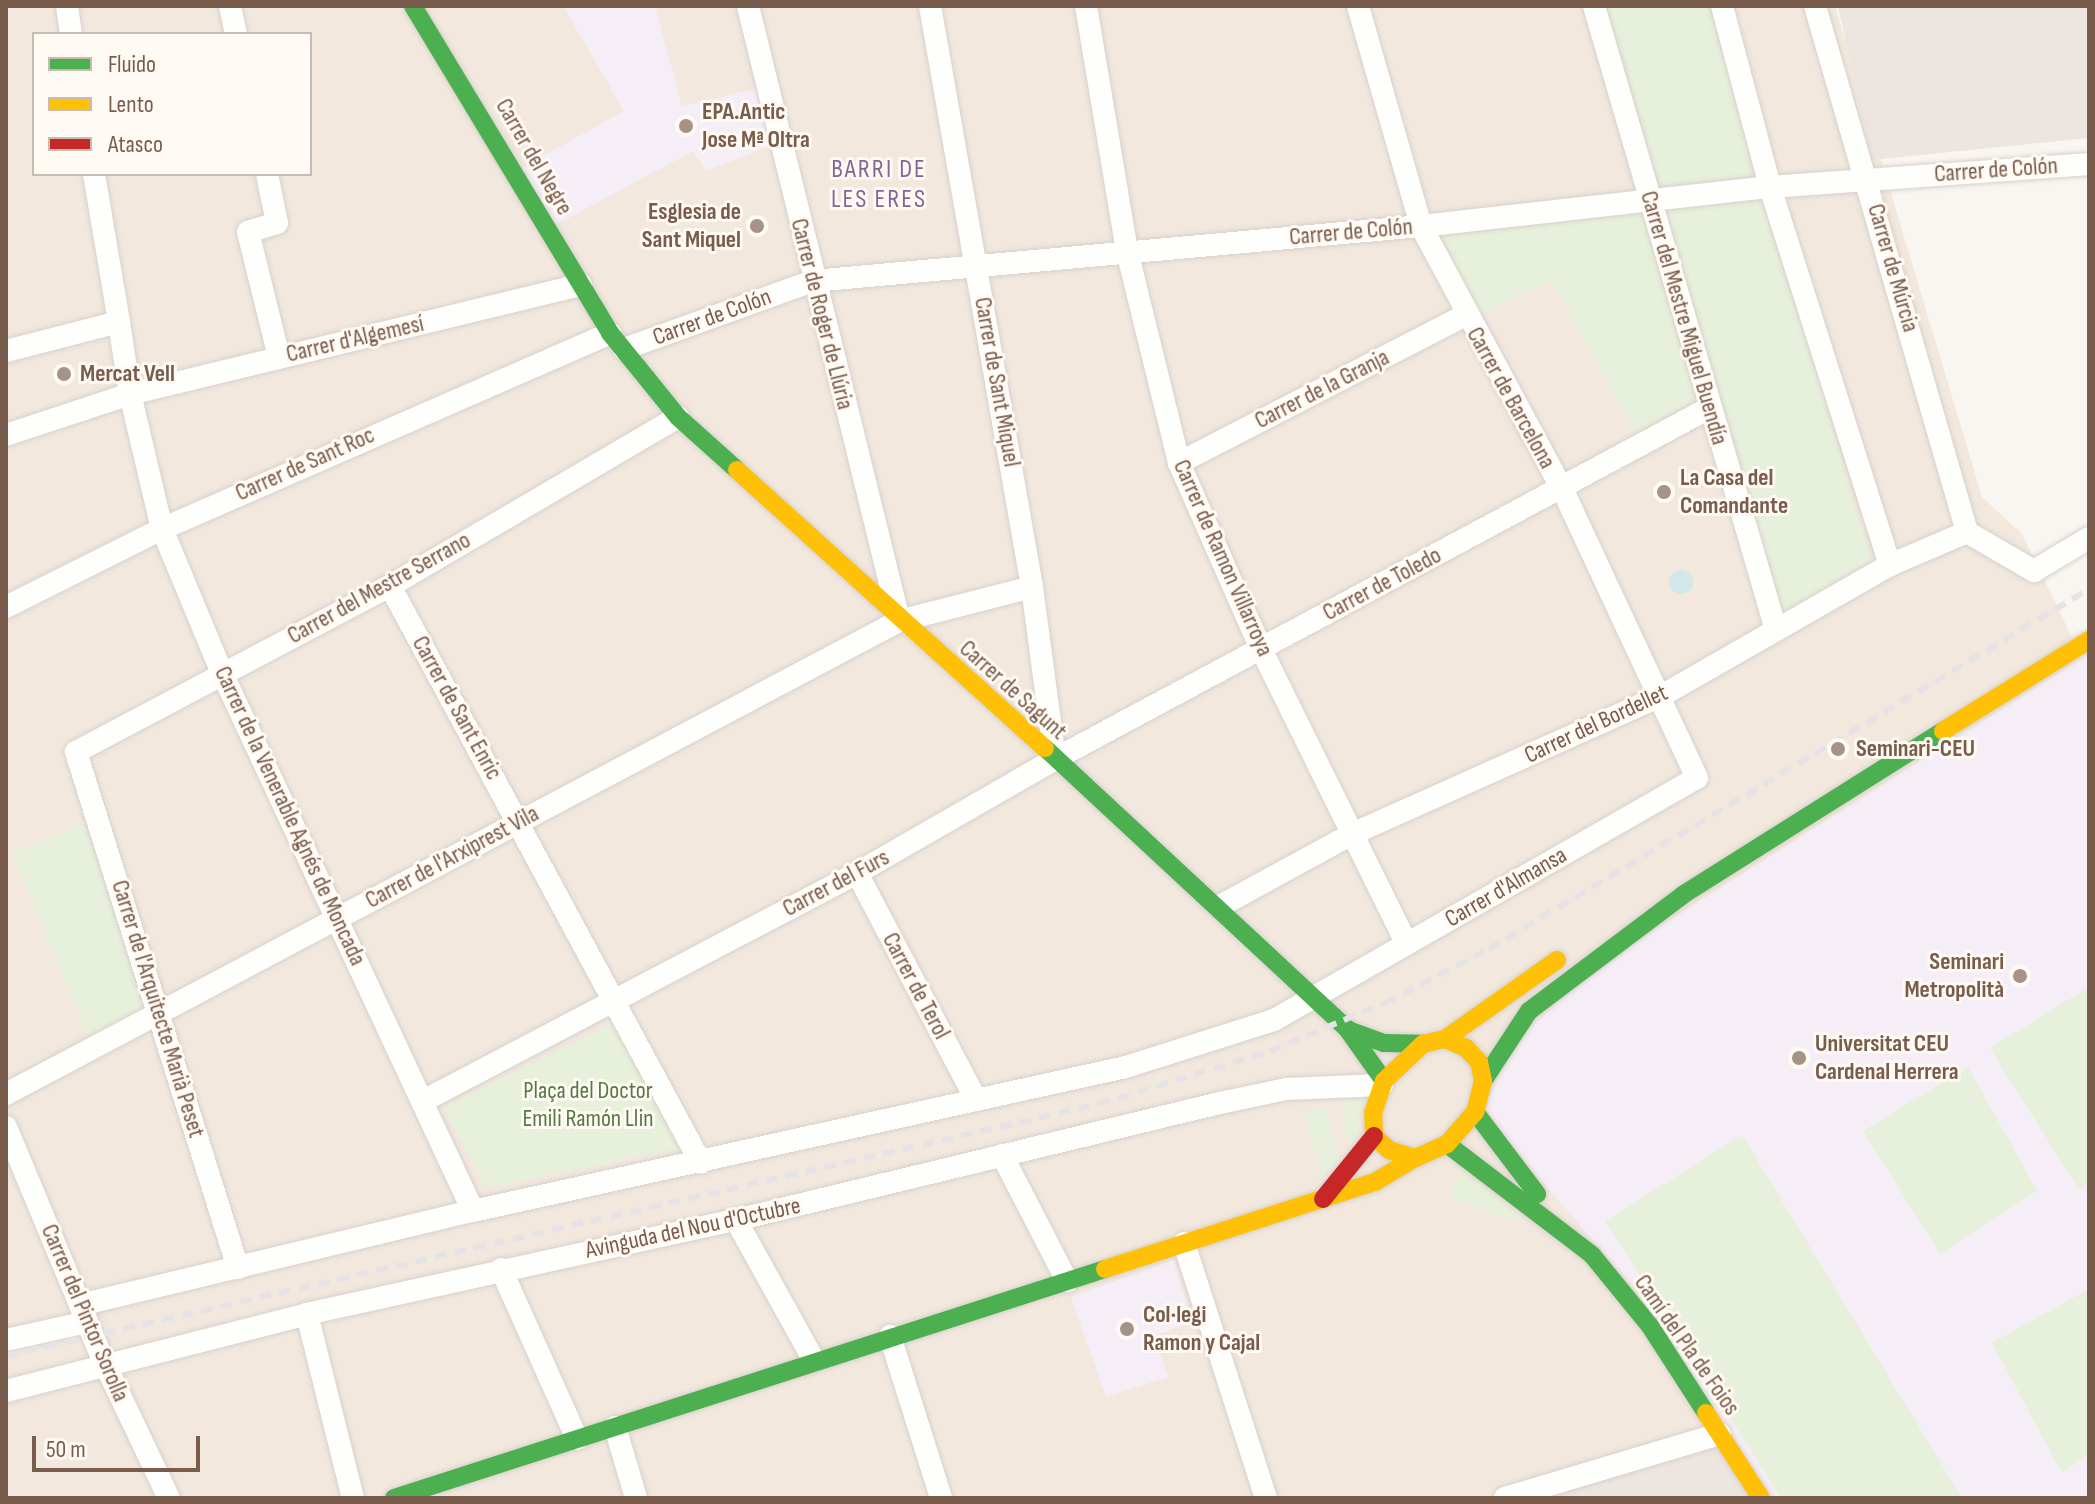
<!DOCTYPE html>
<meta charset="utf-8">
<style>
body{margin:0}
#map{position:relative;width:2095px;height:1504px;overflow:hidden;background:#f9f5f0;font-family:"Sofia Sans Condensed",sans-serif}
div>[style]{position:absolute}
.residential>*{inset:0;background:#f2e8de}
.industrial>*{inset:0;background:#ede5e0}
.education>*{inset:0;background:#f6eef6}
.green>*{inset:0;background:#e7f0db}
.water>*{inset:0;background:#d0e8ea}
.round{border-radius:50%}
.roads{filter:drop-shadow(0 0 2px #d7d1cb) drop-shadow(0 0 2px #d7d1cb)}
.street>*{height:22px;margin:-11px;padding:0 11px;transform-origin:11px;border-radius:11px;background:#fefefd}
.fast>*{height:18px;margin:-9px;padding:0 9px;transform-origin:9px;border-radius:9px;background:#4caf50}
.slow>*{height:18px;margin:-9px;padding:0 9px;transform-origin:9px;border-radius:9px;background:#ffc107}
.jam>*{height:18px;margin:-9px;padding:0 9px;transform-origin:9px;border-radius:9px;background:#c62828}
.rail>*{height:6px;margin-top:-3px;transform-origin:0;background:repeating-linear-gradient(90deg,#e6e3e7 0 12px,transparent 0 20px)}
.dots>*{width:22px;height:22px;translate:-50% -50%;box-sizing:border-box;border:4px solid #fffaf3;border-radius:50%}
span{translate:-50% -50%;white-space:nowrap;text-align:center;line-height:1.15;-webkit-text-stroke:6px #fffaf3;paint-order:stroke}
.poi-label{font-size:24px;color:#7a5c4d;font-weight:700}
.left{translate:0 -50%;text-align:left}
.right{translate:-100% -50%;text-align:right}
.street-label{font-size:24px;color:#7a5c4d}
.park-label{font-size:24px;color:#537a41}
.neighbourhood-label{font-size:26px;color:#846695;letter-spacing:2px}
.frame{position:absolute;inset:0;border:8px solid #7a5c4d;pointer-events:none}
.legend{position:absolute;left:32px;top:32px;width:280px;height:144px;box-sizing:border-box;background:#fffaf3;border:2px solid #cabbb1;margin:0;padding:10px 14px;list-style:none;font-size:24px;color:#7a5c4d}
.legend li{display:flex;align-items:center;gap:16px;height:40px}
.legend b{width:40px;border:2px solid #cabbb1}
.scale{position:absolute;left:32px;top:1436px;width:168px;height:36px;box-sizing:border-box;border:4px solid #7a5c4d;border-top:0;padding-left:10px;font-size:24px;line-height:28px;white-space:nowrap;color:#7a5c4d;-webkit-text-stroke:6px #fffaf3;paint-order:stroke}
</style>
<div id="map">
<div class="residential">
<i style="clip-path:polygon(evenodd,6px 6px,1835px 6px,1982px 497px,2022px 534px,2082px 658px,1649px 1305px,1727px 1431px,1505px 1498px,6px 1498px,6px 6px,34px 34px,310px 34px,310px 174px,34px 174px,34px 34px)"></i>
</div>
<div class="industrial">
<i style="clip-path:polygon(1838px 6px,2089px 6px,2089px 138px,1872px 160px)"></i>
<i style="clip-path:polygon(1720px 1434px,1761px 1498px,1505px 1498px)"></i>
</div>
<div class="education">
<i style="clip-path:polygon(563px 6px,655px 6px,682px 106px,767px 86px,780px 142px,706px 171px,693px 151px,548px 229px,516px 171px,624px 111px)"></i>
<i style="clip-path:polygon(2089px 654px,2089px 1498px,1768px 1498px,1649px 1305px,1482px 1112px,1517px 1041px,1594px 968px)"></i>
<i style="clip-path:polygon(1174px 1260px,1192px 1322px,1154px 1336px,1168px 1377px,1106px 1397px,1071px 1297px)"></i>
</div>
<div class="green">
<i style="clip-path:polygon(1601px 6px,1714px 6px,1762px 183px,1655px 192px)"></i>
<i style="clip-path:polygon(1766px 192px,1870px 560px,1780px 615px,1658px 204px)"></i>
<i style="clip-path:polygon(1647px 203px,1703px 403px,1638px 436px,1551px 281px,1476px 315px,1431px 230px)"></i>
<i style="clip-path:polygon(84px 824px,148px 1005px,88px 1036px,12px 853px)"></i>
<i style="clip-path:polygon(2089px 987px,2089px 1183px,2079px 1190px,1990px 1048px)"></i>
<i style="clip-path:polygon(615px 1023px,679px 1148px,486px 1188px,444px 1107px)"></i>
<i style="clip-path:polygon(1968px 1067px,2037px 1191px,1940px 1254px,1863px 1131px)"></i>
<i style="clip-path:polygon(1343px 1094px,1362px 1095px,1364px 1100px,1356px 1139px,1347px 1140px)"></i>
<i style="clip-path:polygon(1327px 1106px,1339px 1163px,1323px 1176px,1303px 1114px)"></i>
<i style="clip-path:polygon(1742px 1135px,1962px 1498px,1781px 1498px,1605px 1221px)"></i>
<i style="clip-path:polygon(1460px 1170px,1522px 1217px,1520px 1223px,1450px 1198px)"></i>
<i style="clip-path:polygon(2089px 1289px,2089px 1455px,2062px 1473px,1992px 1343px)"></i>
</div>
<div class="water">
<i class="round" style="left:1669px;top:570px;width:24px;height:24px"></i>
</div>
<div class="roads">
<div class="street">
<i style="left:67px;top:6px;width:28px;rotate:82deg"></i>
<i style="left:230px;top:6px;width:29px;rotate:78deg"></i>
<i style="left:748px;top:6px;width:628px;rotate:76.18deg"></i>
<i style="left:930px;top:6px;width:590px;rotate:80.04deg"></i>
<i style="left:1032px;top:587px;width:174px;rotate:82.4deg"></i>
<i style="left:1086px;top:6px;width:248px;rotate:80.5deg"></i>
<i style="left:1127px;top:251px;width:218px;rotate:76.2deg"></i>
<i style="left:1179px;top:463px;width:203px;rotate:66.2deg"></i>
<i style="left:1261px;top:649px;width:328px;rotate:63.7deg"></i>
<i style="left:1594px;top:6px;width:650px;rotate:73.74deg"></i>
<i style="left:1722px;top:6px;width:187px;rotate:75.1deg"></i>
<i style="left:1770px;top:187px;width:397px;rotate:72.4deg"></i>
<i style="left:1815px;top:6px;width:548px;rotate:73.88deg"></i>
<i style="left:94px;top:174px;width:150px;rotate:80.4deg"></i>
<i style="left:267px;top:174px;width:50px;rotate:78.5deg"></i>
<i style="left:277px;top:223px;width:30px;rotate:163deg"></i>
<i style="left:248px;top:232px;width:129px;rotate:76.1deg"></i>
<i style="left:624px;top:349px;width:201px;rotate:-19.8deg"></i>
<i style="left:813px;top:281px;width:610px;rotate:-5.17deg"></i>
<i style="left:1421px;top:226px;width:351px;rotate:-6.4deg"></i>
<i style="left:1770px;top:187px;width:320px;rotate:-4.1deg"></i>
<i style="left:6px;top:351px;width:117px;rotate:-14.4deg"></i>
<i style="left:119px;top:322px;width:73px;rotate:81.3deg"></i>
<i style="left:130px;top:394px;width:131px;rotate:161.7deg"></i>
<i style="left:1179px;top:463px;width:323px;rotate:-27.3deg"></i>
<i style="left:1967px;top:532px;width:78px;rotate:30.2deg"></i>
<i style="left:2034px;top:571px;width:64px;rotate:-31deg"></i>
<i style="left:390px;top:586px;width:655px;rotate:61.68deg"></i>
<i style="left:6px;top:607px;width:174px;rotate:-26.6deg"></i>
<i style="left:162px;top:529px;width:489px;rotate:-23.6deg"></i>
<i style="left:857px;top:873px;width:256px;rotate:62.3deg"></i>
<i style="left:1220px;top:906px;width:148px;rotate:-28.6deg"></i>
<i style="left:1350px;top:835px;width:341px;rotate:-24.1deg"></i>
<i style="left:1661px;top:696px;width:264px;rotate:-29.8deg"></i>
<i style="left:1890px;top:565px;width:84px;rotate:-23.2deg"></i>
<i style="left:6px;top:1094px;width:1011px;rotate:-27.91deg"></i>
<i style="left:899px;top:621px;width:137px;rotate:-14.3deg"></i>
<i style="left:423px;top:1101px;width:490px;rotate:-27.7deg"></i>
<i style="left:857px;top:873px;width:228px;rotate:-29.9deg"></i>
<i style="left:1055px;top:759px;width:742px;rotate:-28.22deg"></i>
<i style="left:6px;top:1127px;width:255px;rotate:67.4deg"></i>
<i style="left:104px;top:1362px;width:151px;rotate:64.5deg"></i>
<i style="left:1002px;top:1155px;width:142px;rotate:62.7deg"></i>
<i style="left:473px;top:1211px;width:594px;rotate:-115.01deg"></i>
<i style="left:222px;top:673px;width:156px;rotate:-112.6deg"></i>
<i style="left:162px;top:529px;width:139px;rotate:-103.3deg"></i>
<i style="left:130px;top:394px;width:464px;rotate:-13.6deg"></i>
<i style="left:736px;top:1220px;width:161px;rotate:61deg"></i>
<i style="left:1184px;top:1243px;width:268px;rotate:72.2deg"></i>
<i style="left:238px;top:1268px;width:541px;rotate:-107.43deg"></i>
<i style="left:76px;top:752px;width:355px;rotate:-27.9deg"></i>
<i style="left:390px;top:586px;width:334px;rotate:-30.4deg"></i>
<i style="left:501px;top:1269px;width:186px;rotate:65.9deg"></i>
<i style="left:80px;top:1305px;width:404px;rotate:-13.5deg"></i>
<i style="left:473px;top:1211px;width:669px;rotate:-12.44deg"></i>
<i style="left:1126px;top:1067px;width:155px;rotate:-17.6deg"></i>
<i style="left:1274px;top:1020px;width:487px;rotate:-29.8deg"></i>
<i style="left:1697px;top:778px;width:321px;rotate:-115deg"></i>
<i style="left:1561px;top:487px;width:296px;rotate:-118.2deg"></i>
<i style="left:1421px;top:226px;width:229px;rotate:-106deg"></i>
<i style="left:307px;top:1314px;width:190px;rotate:76deg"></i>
<i style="left:890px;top:1336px;width:170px;rotate:72.5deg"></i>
<i style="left:6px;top:1340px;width:83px;rotate:-12.5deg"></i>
<i style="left:6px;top:1391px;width:311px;rotate:-14.3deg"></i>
<i style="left:307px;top:1314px;width:439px;rotate:-12.4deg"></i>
<i style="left:736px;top:1220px;width:493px;rotate:-13.6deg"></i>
<i style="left:1215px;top:1104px;width:73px;rotate:-11.9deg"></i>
<i style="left:1286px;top:1089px;width:96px;rotate:-2.4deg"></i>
<i style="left:615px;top:1427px;width:74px;rotate:73.5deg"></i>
<i style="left:1505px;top:1498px;width:224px;rotate:-16.6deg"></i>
</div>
<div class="fast">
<i style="left:413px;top:6px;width:382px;rotate:58.9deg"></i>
<i style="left:610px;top:333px;width:108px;rotate:51deg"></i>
<i style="left:678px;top:417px;width:79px;rotate:41.9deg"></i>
<i style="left:1045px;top:748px;width:414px;rotate:42.9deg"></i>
<i style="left:1348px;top:1030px;width:62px;rotate:54.8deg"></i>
<i style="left:1348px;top:1030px;width:38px;rotate:20deg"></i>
<i style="left:1384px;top:1043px;width:39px;rotate:1deg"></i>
<i style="left:1483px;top:1081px;width:84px;rotate:-56.7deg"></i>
<i style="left:1529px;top:1011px;width:194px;rotate:-37deg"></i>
<i style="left:1684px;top:894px;width:306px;rotate:-32.2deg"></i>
<i style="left:1475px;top:1112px;width:103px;rotate:52.9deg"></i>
<i style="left:1447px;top:1144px;width:183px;rotate:37.4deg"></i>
<i style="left:1592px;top:1255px;width:92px;rotate:50.8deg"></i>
<i style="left:1650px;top:1326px;width:103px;rotate:57.2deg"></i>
<i style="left:394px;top:1498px;width:747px;rotate:-17.85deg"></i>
</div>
<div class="slow">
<i style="left:737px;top:470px;width:415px;rotate:42.1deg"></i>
<i style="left:1943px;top:731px;width:172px;rotate:-31.9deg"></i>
<i style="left:1445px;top:1039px;width:23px;rotate:23deg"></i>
<i style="left:1466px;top:1048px;width:19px;rotate:47deg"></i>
<i style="left:1479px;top:1062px;width:19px;rotate:78deg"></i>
<i style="left:1483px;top:1081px;width:32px;rotate:104deg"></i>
<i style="left:1475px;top:1112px;width:43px;rotate:131.2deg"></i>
<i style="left:1447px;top:1144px;width:35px;rotate:156deg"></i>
<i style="left:1415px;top:1158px;width:27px;rotate:-163deg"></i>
<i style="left:1389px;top:1150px;width:21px;rotate:-137deg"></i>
<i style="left:1374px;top:1136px;width:23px;rotate:-92deg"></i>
<i style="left:1373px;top:1113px;width:34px;rotate:-71deg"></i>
<i style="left:1384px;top:1081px;width:54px;rotate:-43.5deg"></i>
<i style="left:1423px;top:1044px;width:23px;rotate:-13deg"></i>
<i style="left:1445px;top:1039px;width:137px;rotate:-35.2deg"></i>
<i style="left:1105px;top:1269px;width:284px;rotate:-17.9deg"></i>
<i style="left:1375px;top:1182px;width:47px;rotate:-31deg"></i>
<i style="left:1706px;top:1413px;width:101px;rotate:57.1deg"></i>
</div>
<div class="jam">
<i style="left:1323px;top:1199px;width:81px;rotate:-51deg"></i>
</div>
</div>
<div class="rail">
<i style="left:6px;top:1356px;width:1122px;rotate:-12.98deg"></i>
<i style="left:1099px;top:1104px;width:179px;rotate:-17.2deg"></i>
<i style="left:1270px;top:1051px;width:125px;rotate:-22.7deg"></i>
<i style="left:1385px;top:1003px;width:117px;rotate:-27.4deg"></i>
<i style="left:1489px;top:949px;width:700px;rotate:-30.96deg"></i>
</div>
<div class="dots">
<i style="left:686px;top:126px;background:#a69286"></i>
<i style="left:757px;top:226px;background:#a69286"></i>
<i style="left:64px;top:374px;background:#a69286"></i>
<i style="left:1664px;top:492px;background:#a69286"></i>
<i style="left:1838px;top:749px;background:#a69286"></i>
<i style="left:2020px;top:976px;background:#a69286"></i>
<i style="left:1799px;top:1058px;background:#a69286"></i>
<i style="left:1127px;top:1329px;background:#a69286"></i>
</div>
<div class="poi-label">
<span class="left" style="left:702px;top:126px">EPA.Antic<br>Jose Mª Oltra</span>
<span class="right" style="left:741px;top:226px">Esglesia de<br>Sant Miquel</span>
<span class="left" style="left:80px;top:374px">Mercat Vell</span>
<span class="left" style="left:1680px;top:492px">La Casa del<br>Comandante</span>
<span class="left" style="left:1856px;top:749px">Seminari-CEU</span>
<span class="right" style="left:2004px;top:976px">Seminari<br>Metropolità</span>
<span class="left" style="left:1815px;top:1058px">Universitat CEU<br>Cardenal Herrera</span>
<span class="left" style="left:1143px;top:1329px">Col·legi<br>Ramon y Cajal</span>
</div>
<div class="street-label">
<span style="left:534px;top:157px;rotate:60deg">Carrer del Negre</span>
<span style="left:1996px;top:170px;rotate:-4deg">Carrer de Colón</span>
<span style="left:1351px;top:232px;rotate:-5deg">Carrer de Colón</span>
<span style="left:1893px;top:268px;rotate:74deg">Carrer de Múrcia</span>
<span style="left:822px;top:314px;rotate:76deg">Carrer de Roger de Llúria</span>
<span style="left:712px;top:317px;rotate:-20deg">Carrer de Colón</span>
<span style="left:1684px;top:318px;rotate:74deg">Carrer del Mestre Miguel Buendía</span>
<span style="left:355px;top:339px;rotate:-13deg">Carrer d'Algemesí</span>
<span style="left:997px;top:382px;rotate:80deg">Carrer de Sant Miquel</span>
<span style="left:1322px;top:389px;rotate:-27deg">Carrer de la Granja</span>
<span style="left:1511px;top:398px;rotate:61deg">Carrer de Barcelona</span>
<span style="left:305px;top:464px;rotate:-24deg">Carrer de Sant Roc</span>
<span style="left:1223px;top:558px;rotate:66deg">Carrer de Ramon Villarroya</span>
<span style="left:1382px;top:584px;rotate:-28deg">Carrer de Toledo</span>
<span style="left:379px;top:588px;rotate:-29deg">Carrer del Mestre Serrano</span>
<span style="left:1013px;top:690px;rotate:42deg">Carrer de Sagunt</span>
<span style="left:457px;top:708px;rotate:61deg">Carrer de Sant Enric</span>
<span style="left:1596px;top:724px;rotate:-25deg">Carrer del Bordellet</span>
<span style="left:290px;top:816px;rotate:65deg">Carrer de la Venerable Agnés de Moncada</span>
<span style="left:452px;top:857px;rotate:-28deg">Carrer de l'Arxiprest Vila</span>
<span style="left:836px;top:883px;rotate:-28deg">Carrer del Furs</span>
<span style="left:1506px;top:887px;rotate:-30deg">Carrer d'Almansa</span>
<span style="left:916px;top:986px;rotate:62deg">Carrer de Terol</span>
<span style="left:158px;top:1009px;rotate:73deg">Carrer de l'Arquitecte Marià Peset</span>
<span style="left:693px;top:1228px;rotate:-12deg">Avinguda del Nou d'Octubre</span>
<span style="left:85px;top:1313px;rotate:67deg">Carrer del Pintor Sorolla</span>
<span style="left:1687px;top:1345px;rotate:55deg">Camí del Pla de Foios</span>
</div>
<div class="park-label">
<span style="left:588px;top:1105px">Plaça del Doctor<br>Emili Ramón Llin</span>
</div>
<div class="neighbourhood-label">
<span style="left:879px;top:185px">BARRI DE<br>LES ERES</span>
</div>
<div class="frame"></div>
<ul class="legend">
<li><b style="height:10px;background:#4caf50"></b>Fluido</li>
<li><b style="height:10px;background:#ffc107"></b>Lento</li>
<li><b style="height:10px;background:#c62828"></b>Atasco</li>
</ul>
<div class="scale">50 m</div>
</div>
